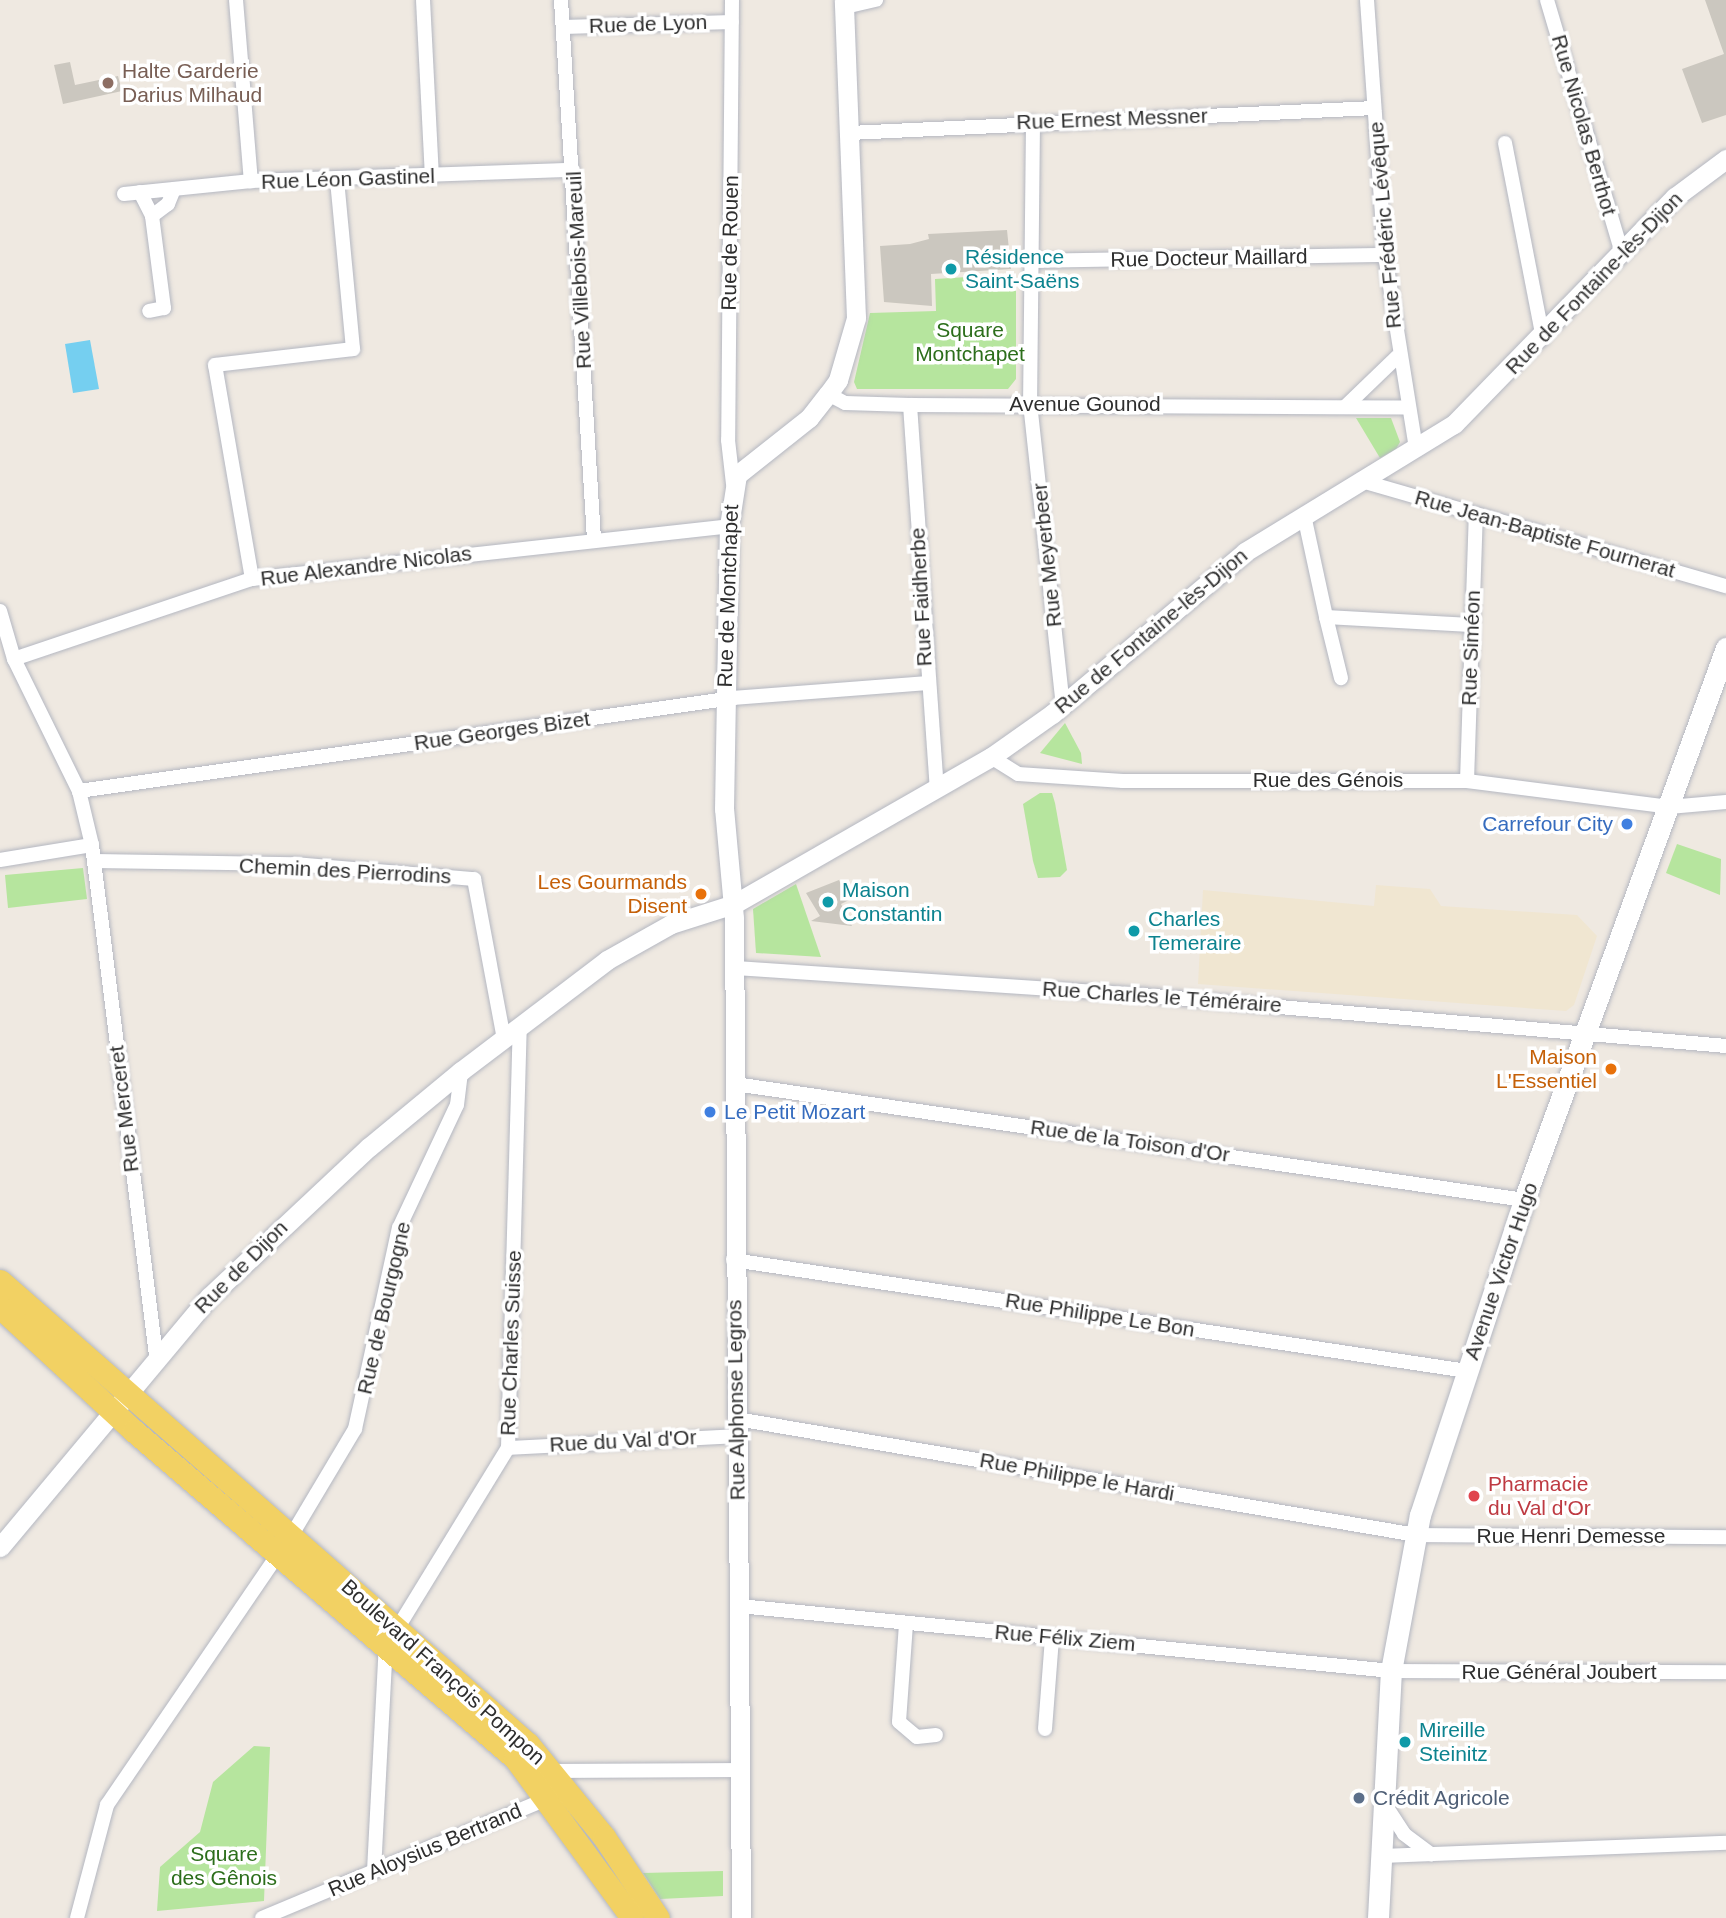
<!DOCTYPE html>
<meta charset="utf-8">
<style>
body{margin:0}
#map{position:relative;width:1726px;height:1918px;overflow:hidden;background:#efe9e1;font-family:Helvetica,sans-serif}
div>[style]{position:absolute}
.education>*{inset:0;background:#f0e6d1}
.green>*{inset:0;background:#b6e59e}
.water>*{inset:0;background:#75cff0}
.building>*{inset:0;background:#cbc7bf}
.roads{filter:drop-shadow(0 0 2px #b4b7c1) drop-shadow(0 0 2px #b4b7c1)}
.minor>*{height:14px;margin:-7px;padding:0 7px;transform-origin:7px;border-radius:7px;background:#fff}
.tertiary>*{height:19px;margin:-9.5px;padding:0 9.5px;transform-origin:9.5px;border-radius:9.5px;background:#fff}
.secondary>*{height:21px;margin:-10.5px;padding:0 10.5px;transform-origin:10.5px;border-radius:10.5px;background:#fff}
.primary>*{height:23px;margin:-11.5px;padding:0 11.5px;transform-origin:11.5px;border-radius:11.5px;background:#f2d163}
.dots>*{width:19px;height:19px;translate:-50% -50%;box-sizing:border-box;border:4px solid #fff;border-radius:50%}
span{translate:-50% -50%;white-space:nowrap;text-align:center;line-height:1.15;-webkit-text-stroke:7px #fff;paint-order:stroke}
.street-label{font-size:21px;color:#2e2e2e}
.education-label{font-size:21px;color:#785e54}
.left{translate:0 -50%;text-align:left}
.culture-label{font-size:21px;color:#0d838f}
.park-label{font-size:21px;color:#2c6e1b}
.shop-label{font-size:21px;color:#366cbe}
.right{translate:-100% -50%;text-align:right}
.food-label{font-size:21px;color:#c56008}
.health-label{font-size:21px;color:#be3a42}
.service-label{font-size:21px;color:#4e5e75}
</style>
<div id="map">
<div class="education">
<i style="clip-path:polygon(1376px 885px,1430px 889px,1441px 906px,1577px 915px,1597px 936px,1574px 1005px,1566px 1011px,1198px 984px,1203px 890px,1374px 906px)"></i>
</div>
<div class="green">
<i style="clip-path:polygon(1016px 274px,1016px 379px,1008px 389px,857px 389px,854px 382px,870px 313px,936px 311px,935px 279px)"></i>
<i style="clip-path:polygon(1356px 418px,1391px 418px,1400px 442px,1396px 449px,1380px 458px)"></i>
<i style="clip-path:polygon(1065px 723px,1081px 753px,1082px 764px,1040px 753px)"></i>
<i style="clip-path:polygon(1040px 793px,1052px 793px,1055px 803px,1067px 870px,1060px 877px,1038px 878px,1033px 861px,1023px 804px)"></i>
<i style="clip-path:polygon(1677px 844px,1721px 859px,1720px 895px,1666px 873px)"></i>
<i style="clip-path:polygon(83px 868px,87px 899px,8px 908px,5px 875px)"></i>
<i style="clip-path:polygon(796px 884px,821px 957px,756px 953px,753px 909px)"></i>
<i style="clip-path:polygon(254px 1746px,270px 1747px,264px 1901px,157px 1911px,160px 1867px,200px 1832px,213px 1782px)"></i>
<i style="clip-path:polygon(723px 1871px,723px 1896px,660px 1899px,643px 1873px)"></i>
</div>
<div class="water">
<i style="clip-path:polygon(90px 340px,99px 389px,73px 393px,65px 344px)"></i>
</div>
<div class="building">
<i style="clip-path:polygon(1705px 0,1726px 0,1726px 115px,1702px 123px,1682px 69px,1724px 54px)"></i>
<i style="clip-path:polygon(70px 62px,75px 85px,118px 76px,122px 91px,63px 104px,54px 65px)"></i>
<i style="clip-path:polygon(1007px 230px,1011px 269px,931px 274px,932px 306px,884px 302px,880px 246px,910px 244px,929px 239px,928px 234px)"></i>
<i style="clip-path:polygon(839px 880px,849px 900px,841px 904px,852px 926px,811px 921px,820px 916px,806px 893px)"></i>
</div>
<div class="roads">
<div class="minor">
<i style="left:236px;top:0;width:182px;rotate:85.3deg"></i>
<i style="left:423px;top:0;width:177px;rotate:87.1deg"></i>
<i style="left:561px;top:0;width:541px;rotate:86.5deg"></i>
<i style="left:732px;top:0;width:440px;rotate:90.5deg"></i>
<i style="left:728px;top:440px;width:44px;rotate:83.5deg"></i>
<i style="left:1367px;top:0;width:256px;rotate:86deg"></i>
<i style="left:1385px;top:255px;width:195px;rotate:80.9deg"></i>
<i style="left:1547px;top:0;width:261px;rotate:73.5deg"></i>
<i style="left:845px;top:7px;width:32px;rotate:-13deg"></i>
<i style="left:563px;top:27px;width:169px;rotate:-1.7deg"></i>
<i style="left:1033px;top:122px;width:281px;rotate:90.6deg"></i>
<i style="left:1030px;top:403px;width:305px;rotate:83.8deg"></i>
<i style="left:850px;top:133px;width:525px;rotate:-2.73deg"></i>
<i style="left:1505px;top:143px;width:199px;rotate:79deg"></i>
<i style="left:140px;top:192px;width:27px;rotate:63deg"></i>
<i style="left:152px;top:216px;width:93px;rotate:82.6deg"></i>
<i style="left:164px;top:308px;width:15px;rotate:169deg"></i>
<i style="left:124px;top:194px;width:128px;rotate:-5.8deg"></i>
<i style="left:251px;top:181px;width:322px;rotate:-2deg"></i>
<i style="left:152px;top:216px;width:20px;rotate:-37deg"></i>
<i style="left:168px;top:204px;width:16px;rotate:-68deg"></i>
<i style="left:1032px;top:261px;width:353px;rotate:-1deg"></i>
<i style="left:828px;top:394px;width:19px;rotate:28deg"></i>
<i style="left:845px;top:403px;width:65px;rotate:1.8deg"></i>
<i style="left:910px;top:405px;width:497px;rotate:0.3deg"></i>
<i style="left:910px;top:405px;width:385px;rotate:86deg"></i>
<i style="left:1346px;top:406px;width:71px;rotate:-43.9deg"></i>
<i style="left:1365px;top:482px;width:376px;rotate:16.1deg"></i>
<i style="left:1304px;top:515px;width:104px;rotate:77.8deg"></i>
<i style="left:1326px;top:617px;width:145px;rotate:3.2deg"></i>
<i style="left:252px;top:579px;width:217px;rotate:-99.8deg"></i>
<i style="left:215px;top:365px;width:139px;rotate:-6.6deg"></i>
<i style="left:353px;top:349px;width:169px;rotate:-95.4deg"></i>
<i style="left:0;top:611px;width:50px;rotate:73.7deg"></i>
<i style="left:14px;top:659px;width:147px;rotate:63.8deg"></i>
<i style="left:79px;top:791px;width:56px;rotate:76.5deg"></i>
<i style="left:92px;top:845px;width:514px;rotate:82.85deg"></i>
<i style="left:1326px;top:617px;width:63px;rotate:76.2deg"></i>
<i style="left:14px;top:659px;width:251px;rotate:-18.6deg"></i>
<i style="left:252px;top:579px;width:480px;rotate:-6.3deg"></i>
<i style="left:991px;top:757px;width:32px;rotate:32deg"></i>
<i style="left:1018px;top:774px;width:105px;rotate:3.8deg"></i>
<i style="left:1123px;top:781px;width:344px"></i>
<i style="left:1467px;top:781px;width:204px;rotate:7.3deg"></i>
<i style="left:1669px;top:807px;width:57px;rotate:-5deg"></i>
<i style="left:1467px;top:781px;width:266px;rotate:-88.1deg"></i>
<i style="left:79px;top:791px;width:661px;rotate:-8.09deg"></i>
<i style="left:733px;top:698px;width:195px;rotate:-4.4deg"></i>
<i style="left:0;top:860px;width:93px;rotate:-9.3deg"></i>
<i style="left:95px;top:861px;width:199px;rotate:0.9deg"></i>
<i style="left:294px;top:864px;width:181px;rotate:4.8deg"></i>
<i style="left:474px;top:879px;width:163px;rotate:79.4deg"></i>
<i style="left:735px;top:968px;width:408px;rotate:3.8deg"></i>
<i style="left:1142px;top:995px;width:586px;rotate:4.99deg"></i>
<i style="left:735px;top:1084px;width:797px;rotate:8.36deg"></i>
<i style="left:733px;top:1260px;width:742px;rotate:8.6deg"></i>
<i style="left:737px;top:1419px;width:689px;rotate:9.69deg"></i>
<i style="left:1416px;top:1535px;width:310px;rotate:0.4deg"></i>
<i style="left:508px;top:1448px;width:229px;rotate:-3deg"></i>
<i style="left:290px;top:1538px;width:127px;rotate:-59.2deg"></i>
<i style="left:355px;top:1429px;width:206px;rotate:-77.7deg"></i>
<i style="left:399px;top:1228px;width:136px;rotate:-64.8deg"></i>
<i style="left:457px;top:1105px;width:34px;rotate:-83deg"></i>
<i style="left:739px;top:1606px;width:655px;rotate:5.69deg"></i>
<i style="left:1391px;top:1671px;width:335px;rotate:0.2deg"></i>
<i style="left:906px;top:1624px;width:98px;rotate:94.1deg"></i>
<i style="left:899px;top:1722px;width:23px;rotate:40deg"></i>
<i style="left:917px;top:1737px;width:19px;rotate:-6deg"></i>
<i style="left:397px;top:1629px;width:212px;rotate:-58.5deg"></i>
<i style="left:508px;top:1448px;width:422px;rotate:-88.4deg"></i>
<i style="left:1045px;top:1729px;width:92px;rotate:-85.6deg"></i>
<i style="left:553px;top:1771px;width:187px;rotate:-0.3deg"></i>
<i style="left:1386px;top:1806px;width:33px;rotate:57deg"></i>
<i style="left:1404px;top:1834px;width:34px;rotate:37deg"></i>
<i style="left:1382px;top:1856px;width:344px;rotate:-2.2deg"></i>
<i style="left:374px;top:1871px;width:226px;rotate:-87deg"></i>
<i style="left:77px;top:1918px;width:117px;rotate:-75.1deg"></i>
<i style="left:107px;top:1805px;width:305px;rotate:-55.7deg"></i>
<i style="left:262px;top:1918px;width:311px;rotate:-22.7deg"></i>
</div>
<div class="tertiary">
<i style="left:0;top:1547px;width:326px;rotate:-50.1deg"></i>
<i style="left:209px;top:1297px;width:219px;rotate:-43.2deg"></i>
<i style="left:369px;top:1147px;width:119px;rotate:-39.6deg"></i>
<i style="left:461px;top:1071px;width:183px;rotate:-37.2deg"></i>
<i style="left:607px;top:960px;width:73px;rotate:-29.4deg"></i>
<i style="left:671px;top:924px;width:66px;rotate:-17.6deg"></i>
<i style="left:734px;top:904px;width:296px;rotate:-29.8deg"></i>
<i style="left:991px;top:757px;width:75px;rotate:-35.2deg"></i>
<i style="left:1052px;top:714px;width:252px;rotate:-40deg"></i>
<i style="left:1245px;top:552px;width:245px;rotate:-31.5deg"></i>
<i style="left:1454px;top:424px;width:317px;rotate:-45.8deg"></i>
<i style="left:1675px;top:197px;width:64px;rotate:-36.7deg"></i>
<i style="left:741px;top:1918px;width:1000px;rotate:-90.4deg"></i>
<i style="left:734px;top:918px;width:109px;rotate:-95.2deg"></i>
<i style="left:724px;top:809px;width:283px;rotate:-89deg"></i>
<i style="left:729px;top:526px;width:52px;rotate:-81.1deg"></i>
<i style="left:737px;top:475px;width:92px;rotate:-38.4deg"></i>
<i style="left:809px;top:418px;width:31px;rotate:-52deg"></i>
<i style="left:828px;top:394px;width:17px;rotate:-54deg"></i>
<i style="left:838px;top:380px;width:65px;rotate:-73.8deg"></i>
<i style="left:856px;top:318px;width:318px;rotate:-92.2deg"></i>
</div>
<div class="secondary">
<i style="left:1378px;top:1918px;width:247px;rotate:-87deg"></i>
<i style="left:1391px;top:1671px;width:159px;rotate:-79.5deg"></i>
<i style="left:1420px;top:1515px;width:332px;rotate:-71.7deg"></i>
<i style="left:1524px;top:1200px;width:588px;rotate:-69.9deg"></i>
</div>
<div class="primary">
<i style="left:0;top:1281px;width:702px;rotate:41.25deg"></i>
<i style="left:528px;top:1744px;width:120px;rotate:50.7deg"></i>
<i style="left:604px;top:1837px;width:97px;rotate:56.3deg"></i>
<i style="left:0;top:1307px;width:183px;rotate:42.8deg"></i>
<i style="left:134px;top:1431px;width:502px;rotate:40.64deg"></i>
<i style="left:515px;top:1758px;width:198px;rotate:53.8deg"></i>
</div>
</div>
<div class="dots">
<i style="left:108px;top:83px;background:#8d6e63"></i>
<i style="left:951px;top:269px;background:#0f9aa8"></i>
<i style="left:1627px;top:824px;background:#3f7fe0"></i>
<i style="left:701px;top:894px;background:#e8710a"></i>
<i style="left:828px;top:902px;background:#0f9aa8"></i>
<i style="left:1134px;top:931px;background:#0f9aa8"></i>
<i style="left:1611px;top:1069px;background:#e8710a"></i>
<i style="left:710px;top:1112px;background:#3f7fe0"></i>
<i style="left:1474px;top:1496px;background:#e0444e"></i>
<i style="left:1405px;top:1742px;background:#0f9aa8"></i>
<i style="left:1359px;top:1798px;background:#5c6f8a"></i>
</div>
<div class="street-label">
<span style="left:648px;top:24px;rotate:-2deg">Rue de Lyon</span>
<span style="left:1112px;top:119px;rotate:-2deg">Rue Ernest Messner</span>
<span style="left:1584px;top:125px;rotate:74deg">Rue Nicolas Berthot</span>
<span style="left:348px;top:179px;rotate:-2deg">Rue Léon Gastinel</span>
<span style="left:1385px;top:225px;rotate:-95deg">Rue Frédéric Lévêque</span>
<span style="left:730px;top:243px;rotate:-89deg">Rue de Rouen</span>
<span style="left:1209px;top:258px;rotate:-1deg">Rue Docteur Maillard</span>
<span style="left:579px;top:270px;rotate:-93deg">Rue Villebois-Mareuil</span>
<span style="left:1594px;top:283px;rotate:-46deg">Rue de Fontaine-lès-Dijon</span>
<span style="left:1085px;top:404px">Avenue Gounod</span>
<span style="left:1545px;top:534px;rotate:16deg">Rue Jean-Baptiste Fournerat</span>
<span style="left:1047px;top:555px;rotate:-96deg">Rue Meyerbeer</span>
<span style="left:366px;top:566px;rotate:-7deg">Rue Alexandre Nicolas</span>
<span style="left:728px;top:596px;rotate:-88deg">Rue de Montchapet</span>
<span style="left:921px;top:597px;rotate:-93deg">Rue Faidherbe</span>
<span style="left:1151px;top:631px;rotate:-40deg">Rue de Fontaine-lès-Dijon</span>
<span style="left:1471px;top:648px;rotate:-88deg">Rue Siméon</span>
<span style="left:502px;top:731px;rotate:-8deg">Rue Georges Bizet</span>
<span style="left:1328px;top:780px">Rue des Génois</span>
<span style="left:345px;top:871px;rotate:3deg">Chemin des Pierrodins</span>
<span style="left:1162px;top:997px;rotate:4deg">Rue Charles le Téméraire</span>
<span style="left:124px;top:1109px;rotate:-97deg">Rue Merceret</span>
<span style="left:1130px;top:1141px;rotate:8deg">Rue de la Toison d'Or</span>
<span style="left:241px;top:1267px;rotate:-45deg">Rue de Dijon</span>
<span style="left:1501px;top:1271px;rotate:-71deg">Avenue Victor Hugo</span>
<span style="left:384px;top:1308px;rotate:-77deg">Rue de Bourgogne</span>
<span style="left:1100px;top:1315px;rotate:9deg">Rue Philippe Le Bon</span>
<span style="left:511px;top:1343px;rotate:-88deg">Rue Charles Suisse</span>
<span style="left:736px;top:1400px;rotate:-91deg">Rue Alphonse Legros</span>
<span style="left:623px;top:1441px;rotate:-3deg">Rue du Val d'Or</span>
<span style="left:1077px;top:1477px;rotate:10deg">Rue Philippe le Hardi</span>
<span style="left:1571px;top:1536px">Rue Henri Demesse</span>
<span style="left:1065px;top:1638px;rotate:5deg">Rue Félix Ziem</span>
<span style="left:443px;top:1672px;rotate:42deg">Boulevard François Pompon</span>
<span style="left:1559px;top:1672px">Rue Général Joubert</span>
<span style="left:425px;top:1850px;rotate:-23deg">Rue Aloysius Bertrand</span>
</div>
<div class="education-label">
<span class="left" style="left:122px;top:83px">Halte Garderie<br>Darius Milhaud</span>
</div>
<div class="culture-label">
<span class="left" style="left:965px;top:269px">Résidence<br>Saint-Saëns</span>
<span class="left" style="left:842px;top:902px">Maison<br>Constantin</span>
<span class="left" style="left:1148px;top:931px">Charles<br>Temeraire</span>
<span class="left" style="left:1419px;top:1742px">Mireille<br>Steinitz</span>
</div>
<div class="park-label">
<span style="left:970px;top:342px">Square<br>Montchapet</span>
<span style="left:224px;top:1866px">Square<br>des Gênois</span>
</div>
<div class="shop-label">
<span class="right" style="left:1613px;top:824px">Carrefour City</span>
<span class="left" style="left:724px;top:1112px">Le Petit Mozart</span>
</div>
<div class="food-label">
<span class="right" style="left:687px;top:894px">Les Gourmands<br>Disent</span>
<span class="right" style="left:1597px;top:1069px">Maison<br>L'Essentiel</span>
</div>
<div class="health-label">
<span class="left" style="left:1488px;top:1496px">Pharmacie<br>du Val d'Or</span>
</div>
<div class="service-label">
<span class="left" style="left:1373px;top:1798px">Crédit Agricole</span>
</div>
</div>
